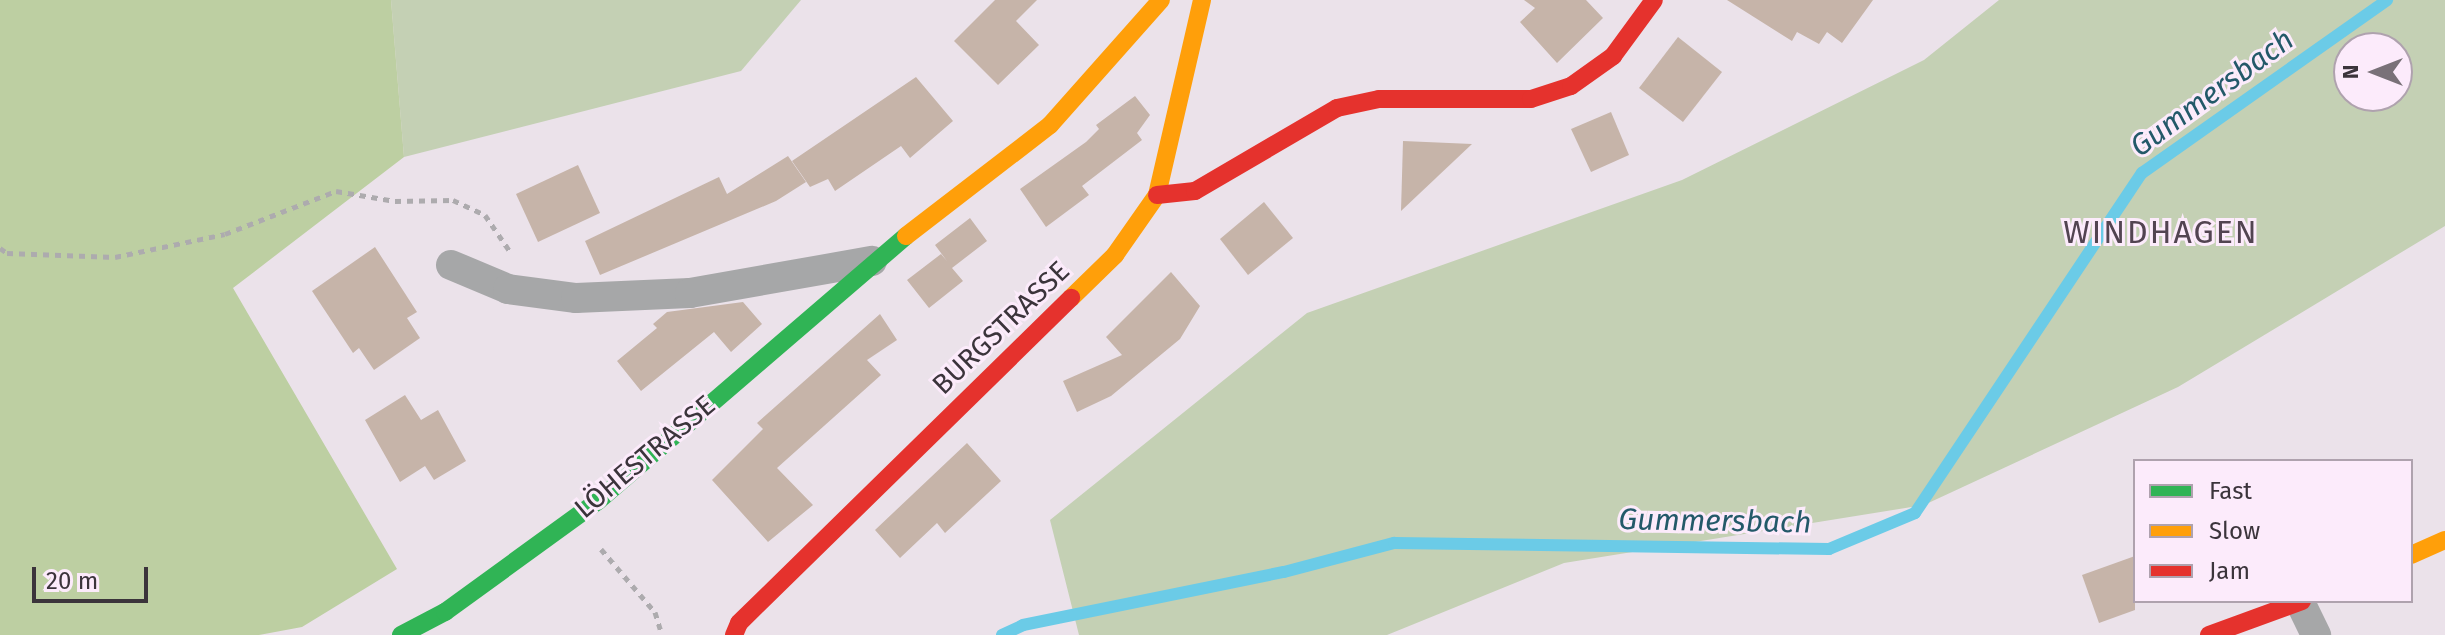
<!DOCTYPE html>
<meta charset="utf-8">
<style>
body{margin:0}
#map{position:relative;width:2445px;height:635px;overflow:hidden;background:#ebe2ea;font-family:"Fira Sans",sans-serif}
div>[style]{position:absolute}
.green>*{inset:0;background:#c4d0b4}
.forest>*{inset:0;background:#bdcfa2}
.stream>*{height:12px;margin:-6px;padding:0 6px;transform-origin:6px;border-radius:6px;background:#6bcbe7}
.building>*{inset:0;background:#c6b4a9}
.path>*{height:5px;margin-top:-2.5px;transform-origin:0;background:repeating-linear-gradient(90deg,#adabae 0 6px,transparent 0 12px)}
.street>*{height:30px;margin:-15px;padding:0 15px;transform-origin:15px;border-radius:15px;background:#a6a7a8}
.fast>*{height:18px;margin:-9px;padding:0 9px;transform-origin:9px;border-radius:9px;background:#30b455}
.slow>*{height:18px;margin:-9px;padding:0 9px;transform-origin:9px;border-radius:9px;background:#ff9f0a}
.jam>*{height:18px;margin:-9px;padding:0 9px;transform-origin:9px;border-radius:9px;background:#e5322d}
span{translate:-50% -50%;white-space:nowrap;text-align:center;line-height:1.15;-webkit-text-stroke:6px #fcebfb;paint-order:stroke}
.street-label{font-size:28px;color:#3b343b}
.water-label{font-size:30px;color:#235969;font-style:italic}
.quarter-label{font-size:32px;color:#524451;letter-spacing:2px}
.legend{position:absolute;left:2133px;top:459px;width:280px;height:144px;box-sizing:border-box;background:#fcebfb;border:2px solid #afa2ae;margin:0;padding:10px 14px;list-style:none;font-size:24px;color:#3b343b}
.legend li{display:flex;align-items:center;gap:16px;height:40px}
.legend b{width:40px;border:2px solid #afa2ae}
.north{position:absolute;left:2333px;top:32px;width:80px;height:80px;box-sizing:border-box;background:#fcebfb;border:2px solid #afa2ae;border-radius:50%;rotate:270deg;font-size:22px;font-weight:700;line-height:32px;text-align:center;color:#3b343b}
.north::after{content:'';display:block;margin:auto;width:28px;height:36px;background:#797178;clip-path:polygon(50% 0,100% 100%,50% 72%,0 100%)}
.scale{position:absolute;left:32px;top:567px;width:116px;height:36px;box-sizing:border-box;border:4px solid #3b343b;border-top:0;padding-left:10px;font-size:24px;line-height:28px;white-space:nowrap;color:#3b343b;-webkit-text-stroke:6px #fcebfb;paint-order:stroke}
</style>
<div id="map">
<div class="green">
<i style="clip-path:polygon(391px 0,801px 0,741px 71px,404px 157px)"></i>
<i style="clip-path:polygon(evenodd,1999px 0,2445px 0,2445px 226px,2178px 387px,1924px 505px,1564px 563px,1387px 635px,1079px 635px,1050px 520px,1307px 313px,1682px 180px,1924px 60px,1999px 0,2349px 48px,2397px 48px,2397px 96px,2349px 96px,2349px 48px)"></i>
</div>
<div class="forest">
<i style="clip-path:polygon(0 0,391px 0,404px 157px,233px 288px,397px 569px,302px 627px,259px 635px,0 635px)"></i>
</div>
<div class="stream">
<i style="left:1002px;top:635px;width:23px;rotate:-25deg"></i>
<i style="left:1023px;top:625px;width:266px;rotate:-11.5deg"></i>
<i style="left:1284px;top:572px;width:114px;rotate:-14.8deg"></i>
<i style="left:1394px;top:543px;width:435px;rotate:0.8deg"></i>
<i style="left:1829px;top:549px;width:93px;rotate:-22.7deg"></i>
<i style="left:1915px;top:513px;width:409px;rotate:-56.3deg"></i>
<i style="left:2142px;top:173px;width:300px;rotate:-35.2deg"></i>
</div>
<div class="building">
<i style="clip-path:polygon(995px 0,1037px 0,1016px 21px,1039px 45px,998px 85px,954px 41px)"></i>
<i style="clip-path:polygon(1524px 0,1586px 0,1603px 18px,1557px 63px,1520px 22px,1535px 8px)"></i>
<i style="clip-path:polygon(1727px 0,1873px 0,1842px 43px,1827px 32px,1819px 44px,1797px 32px,1792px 41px)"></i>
<i style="clip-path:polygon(1678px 37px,1722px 72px,1683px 122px,1639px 88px)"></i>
<i style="clip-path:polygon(916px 77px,953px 121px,910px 158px,901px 146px,835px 191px,828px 179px,810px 187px,792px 161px)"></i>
<i style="clip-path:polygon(1135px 96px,1150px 115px,1137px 133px,1142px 140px,1082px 186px,1089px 195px,1046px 227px,1020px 189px,1086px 142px,1099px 129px,1096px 125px)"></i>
<i style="clip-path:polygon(1611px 112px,1629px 155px,1591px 172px,1571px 129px)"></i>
<i style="clip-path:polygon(1403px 141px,1472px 144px,1401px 211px)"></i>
<i style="clip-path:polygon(788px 156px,806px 182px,776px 201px,600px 275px,585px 241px,719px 177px,727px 194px)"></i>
<i style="clip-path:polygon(578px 165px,600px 213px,538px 242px,516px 194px)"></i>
<i style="clip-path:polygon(1264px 202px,1293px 238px,1248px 275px,1220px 239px)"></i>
<i style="clip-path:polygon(970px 218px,987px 241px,952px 268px,963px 281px,929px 308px,907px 280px,941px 254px,947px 261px,935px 245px)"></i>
<i style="clip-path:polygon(375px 247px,417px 312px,407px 318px,420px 338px,374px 370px,359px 348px,353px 353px,312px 291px)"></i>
<i style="clip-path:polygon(1171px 272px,1200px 306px,1180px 339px,1111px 396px,1077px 412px,1063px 381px,1122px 355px,1106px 337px)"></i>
<i style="clip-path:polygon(743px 302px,762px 324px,731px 352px,714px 332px,641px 391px,617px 361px,657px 328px,653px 324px,667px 312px)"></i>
<i style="clip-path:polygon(880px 314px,897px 340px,867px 360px,881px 375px,777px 468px,813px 505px,768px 542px,712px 480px,763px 429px,757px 423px)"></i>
<i style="clip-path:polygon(405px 395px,421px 420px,438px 410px,466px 461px,434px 480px,425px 466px,400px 482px,365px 420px)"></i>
<i style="clip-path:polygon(967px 443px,1001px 481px,945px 533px,937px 523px,900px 558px,875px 530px)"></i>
<i style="clip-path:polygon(2135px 556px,2135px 610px,2099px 623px,2082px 575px)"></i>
</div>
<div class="path">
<i style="left:0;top:248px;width:9px;rotate:36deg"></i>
<i style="left:7px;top:253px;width:108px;rotate:2.1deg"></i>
<i style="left:115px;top:257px;width:112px;rotate:-11.8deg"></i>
<i style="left:225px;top:234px;width:119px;rotate:-21.2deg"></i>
<i style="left:336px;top:191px;width:60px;rotate:9.6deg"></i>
<i style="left:395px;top:201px;width:58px;rotate:-1deg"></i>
<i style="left:453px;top:200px;width:35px;rotate:25deg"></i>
<i style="left:485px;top:215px;width:46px;rotate:55.6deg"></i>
<i style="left:601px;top:549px;width:83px;rotate:49.4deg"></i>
<i style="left:655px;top:612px;width:24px;rotate:73deg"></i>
</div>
<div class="street">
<i style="left:451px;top:265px;width:62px;rotate:22.8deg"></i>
<i style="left:508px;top:289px;width:69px;rotate:7.5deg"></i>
<i style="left:576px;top:298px;width:114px;rotate:-2.5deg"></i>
<i style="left:690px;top:293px;width:185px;rotate:-10deg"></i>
<i style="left:2300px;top:602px;width:37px;rotate:64deg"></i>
</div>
<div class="fast">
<i style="left:401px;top:635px;width:50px;rotate:-27.6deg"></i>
<i style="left:445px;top:612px;width:189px;rotate:-36deg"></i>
<i style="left:598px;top:501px;width:406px;rotate:-40.7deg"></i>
</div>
<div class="slow">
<i style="left:906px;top:236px;width:182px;rotate:-37.6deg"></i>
<i style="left:1050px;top:125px;width:167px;rotate:-48.4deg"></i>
<i style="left:1071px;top:298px;width:62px;rotate:-44.3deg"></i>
<i style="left:1115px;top:255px;width:73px;rotate:-55deg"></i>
<i style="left:1157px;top:195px;width:200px;rotate:-77deg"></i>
<i style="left:2411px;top:555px;width:37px;rotate:-24deg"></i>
</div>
<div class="jam">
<i style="left:1157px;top:195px;width:38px;rotate:-6deg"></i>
<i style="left:1195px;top:191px;width:164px;rotate:-30.3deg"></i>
<i style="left:1337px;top:108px;width:43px;rotate:-12.1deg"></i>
<i style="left:1379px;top:99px;width:152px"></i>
<i style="left:1531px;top:99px;width:42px;rotate:-18deg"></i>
<i style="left:1571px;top:86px;width:52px;rotate:-35.5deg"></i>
<i style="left:1613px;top:56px;width:69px;rotate:-53.8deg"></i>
<i style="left:734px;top:635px;width:13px;rotate:-67deg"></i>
<i style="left:739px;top:623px;width:465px;rotate:-44.4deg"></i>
<i style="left:2209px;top:635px;width:99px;rotate:-20.1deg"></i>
</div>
<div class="street-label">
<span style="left:1001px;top:328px;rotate:-44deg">BURGSTRASSE</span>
<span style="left:645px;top:457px;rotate:-40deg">LÖHESTRASSE</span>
</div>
<div class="water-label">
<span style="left:2212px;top:93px;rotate:-36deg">Gummersbach</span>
<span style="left:1715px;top:521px;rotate:1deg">Gummersbach</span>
</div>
<div class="quarter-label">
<span style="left:2161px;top:232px">WINDHAGEN</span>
</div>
<ul class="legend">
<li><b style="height:10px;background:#30b455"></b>Fast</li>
<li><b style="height:10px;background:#ff9f0a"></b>Slow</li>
<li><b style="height:10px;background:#e5322d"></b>Jam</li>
</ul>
<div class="north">N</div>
<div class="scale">20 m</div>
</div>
